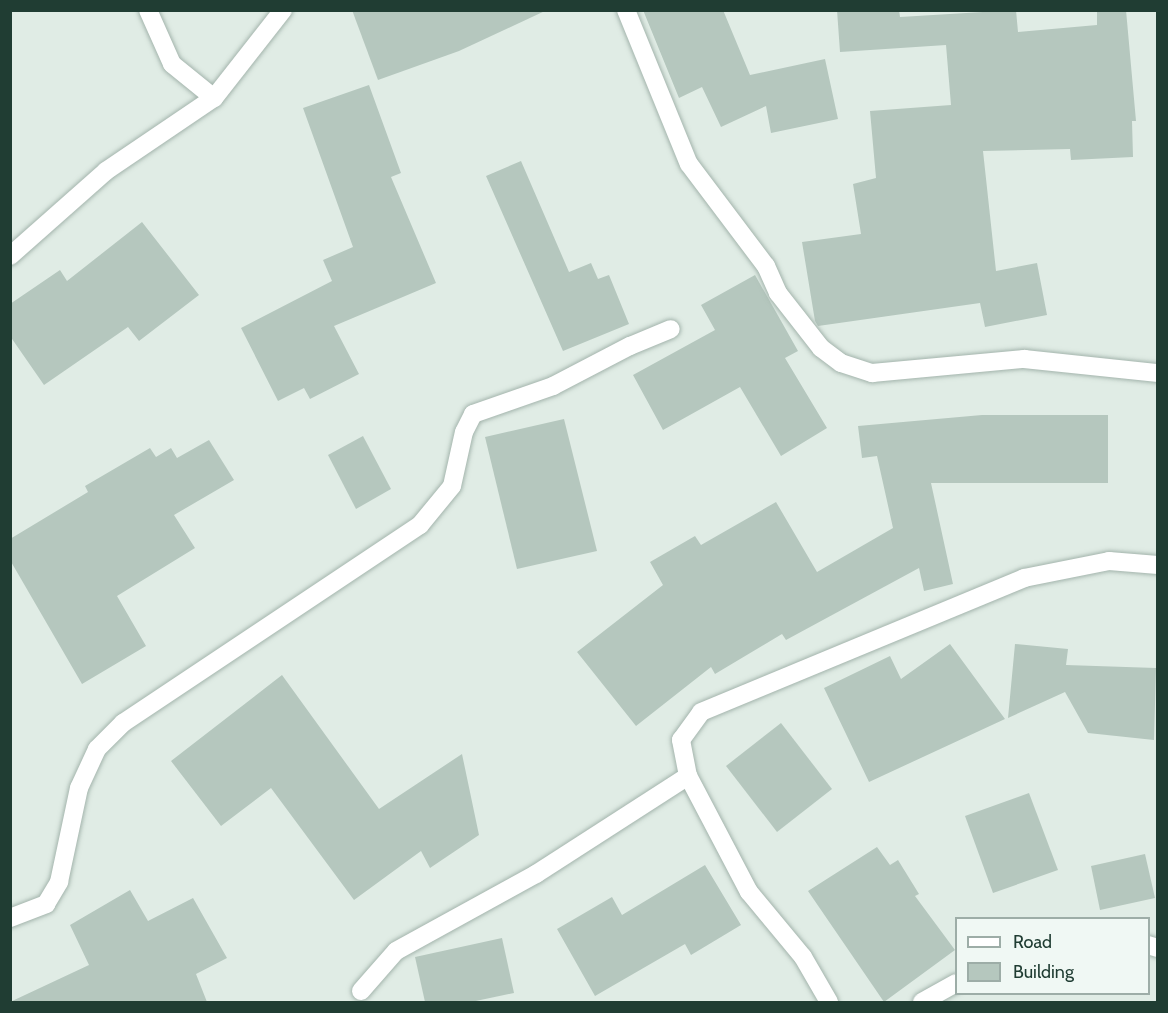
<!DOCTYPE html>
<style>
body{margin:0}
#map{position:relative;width:1168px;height:1013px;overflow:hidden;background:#e0ece5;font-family:Cabin,sans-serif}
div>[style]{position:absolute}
.building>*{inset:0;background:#b5c7be}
.roads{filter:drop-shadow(0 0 2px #a3b4ac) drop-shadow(0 0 2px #a3b4ac)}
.minor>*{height:18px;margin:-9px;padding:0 9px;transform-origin:9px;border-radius:9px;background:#fff}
span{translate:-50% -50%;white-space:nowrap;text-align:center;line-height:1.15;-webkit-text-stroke:5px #f0f8f4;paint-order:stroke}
.frame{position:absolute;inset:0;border:12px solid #203d33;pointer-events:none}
.legend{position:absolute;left:955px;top:917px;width:195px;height:78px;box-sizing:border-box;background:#f0f8f4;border:2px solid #9dada7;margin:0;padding:8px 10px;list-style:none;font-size:18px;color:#203d33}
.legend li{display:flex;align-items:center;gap:12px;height:30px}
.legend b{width:30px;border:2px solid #9dada7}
</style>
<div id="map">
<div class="building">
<i style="clip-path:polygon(352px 10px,547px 10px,459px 51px,378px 80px)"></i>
<i style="clip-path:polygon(643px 10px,723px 10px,750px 75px,825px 59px,838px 119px,771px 133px,766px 106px,721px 127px,702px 87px,679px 98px)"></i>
<i style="clip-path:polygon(837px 10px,899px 10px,900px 17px,1016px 10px,1018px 32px,1097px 25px,1097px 10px,1126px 10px,1136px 121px,1132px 121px,1133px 157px,1071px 160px,1070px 149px,983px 151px,996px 271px,1037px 263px,1047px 315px,985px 327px,980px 303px,818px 326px,815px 321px,802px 242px,861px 234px,853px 184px,876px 178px,870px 111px,951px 105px,946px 45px,840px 52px)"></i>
<i style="clip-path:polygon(369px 85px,401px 173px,391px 177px,436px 283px,334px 326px,359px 374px,310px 399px,304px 388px,278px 401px,241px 328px,332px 281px,323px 260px,353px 247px,303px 108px)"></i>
<i style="clip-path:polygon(521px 161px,569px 272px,591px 263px,598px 279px,609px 275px,629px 324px,563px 351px,486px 176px)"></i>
<i style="clip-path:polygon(142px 222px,199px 295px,139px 341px,128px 327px,44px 385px,10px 336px,10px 304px,60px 270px,67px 281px)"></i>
<i style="clip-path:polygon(755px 275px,798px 351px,785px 358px,827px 428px,781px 456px,740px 387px,663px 430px,633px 375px,715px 330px,701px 305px)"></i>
<i style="clip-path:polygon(982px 415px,1108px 415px,1108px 483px,931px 483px,953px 584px,924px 591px,919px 568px,786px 640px,782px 634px,715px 674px,711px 667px,636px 726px,577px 652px,663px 585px,650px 562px,695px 536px,701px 545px,776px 502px,817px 572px,893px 528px,877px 456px,862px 458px,858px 426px)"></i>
<i style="clip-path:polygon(564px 419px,597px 551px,517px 569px,485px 437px)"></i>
<i style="clip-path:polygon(363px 436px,391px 489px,356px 509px,328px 455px)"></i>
<i style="clip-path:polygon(209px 440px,234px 480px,174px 515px,195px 548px,117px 596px,146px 646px,82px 684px,10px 560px,10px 539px,88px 492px,85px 486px,150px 448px,156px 457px,171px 448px,177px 458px)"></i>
<i style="clip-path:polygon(950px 644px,1005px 719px,869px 782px,824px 688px,890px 656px,901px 679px)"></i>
<i style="clip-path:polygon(1015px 644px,1068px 649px,1066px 665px,1156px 668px,1154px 740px,1088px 733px,1065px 692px,1008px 718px)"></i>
<i style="clip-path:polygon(282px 675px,379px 809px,462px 754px,479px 835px,430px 868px,421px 851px,354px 900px,271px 788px,221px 826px,171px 761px)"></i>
<i style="clip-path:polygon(781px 723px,832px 789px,777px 832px,726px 766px)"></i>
<i style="clip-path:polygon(1029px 793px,1058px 870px,993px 893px,965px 816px)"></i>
<i style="clip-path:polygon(877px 847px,890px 865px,898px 860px,919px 894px,915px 896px,955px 950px,884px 1002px,808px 891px)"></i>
<i style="clip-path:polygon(1145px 854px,1155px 898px,1100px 910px,1091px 866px)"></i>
<i style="clip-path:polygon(705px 865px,741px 925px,691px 955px,685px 944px,595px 996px,557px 929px,612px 897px,622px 915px)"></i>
<i style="clip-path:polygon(130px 890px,148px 921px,193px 898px,227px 958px,196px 974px,207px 1002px,10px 1002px,89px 965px,70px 925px)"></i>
<i style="clip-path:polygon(502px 938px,514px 993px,471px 1002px,425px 1002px,415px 957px)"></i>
</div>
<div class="roads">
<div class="minor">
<i style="left:148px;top:10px;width:59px;rotate:66deg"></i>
<i style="left:172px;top:64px;width:54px;rotate:39deg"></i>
<i style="left:626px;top:10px;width:166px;rotate:67.8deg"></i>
<i style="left:689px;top:164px;width:128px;rotate:53deg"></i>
<i style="left:766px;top:266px;width:30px;rotate:66deg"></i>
<i style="left:778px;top:293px;width:70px;rotate:52deg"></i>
<i style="left:821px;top:348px;width:25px;rotate:37deg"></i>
<i style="left:841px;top:363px;width:33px;rotate:18deg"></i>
<i style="left:872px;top:373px;width:153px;rotate:-5.3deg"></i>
<i style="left:1024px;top:359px;width:135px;rotate:6deg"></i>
<i style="left:10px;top:256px;width:128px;rotate:-41.5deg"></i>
<i style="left:106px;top:171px;width:130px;rotate:-34.1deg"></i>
<i style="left:214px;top:98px;width:112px;rotate:-51.9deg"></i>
<i style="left:10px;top:918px;width:39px;rotate:-21deg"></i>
<i style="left:46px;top:904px;width:26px;rotate:-59deg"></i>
<i style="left:59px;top:882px;width:96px;rotate:-78deg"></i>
<i style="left:79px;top:788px;width:43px;rotate:-65.2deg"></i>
<i style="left:97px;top:749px;width:37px;rotate:-45deg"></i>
<i style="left:123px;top:723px;width:357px;rotate:-33.7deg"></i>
<i style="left:420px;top:525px;width:50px;rotate:-50.6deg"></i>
<i style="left:452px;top:486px;width:55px;rotate:-77.5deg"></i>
<i style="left:464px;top:432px;width:20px;rotate:-63deg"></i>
<i style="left:473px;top:414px;width:85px;rotate:-19.3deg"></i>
<i style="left:553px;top:386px;width:87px;rotate:-27.5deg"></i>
<i style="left:630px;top:346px;width:44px;rotate:-22.5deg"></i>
<i style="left:1148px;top:945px;width:10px;rotate:17deg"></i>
<i style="left:361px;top:991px;width:53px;rotate:-48.8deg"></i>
<i style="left:396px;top:951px;width:160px;rotate:-28.8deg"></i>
<i style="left:536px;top:874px;width:181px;rotate:-32.8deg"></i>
<i style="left:829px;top:1002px;width:52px;rotate:-120deg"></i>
<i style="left:803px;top:957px;width:85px;rotate:-129.7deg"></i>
<i style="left:749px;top:892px;width:131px;rotate:-117.7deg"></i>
<i style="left:688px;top:776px;width:37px;rotate:-101deg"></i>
<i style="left:681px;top:740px;width:34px;rotate:-54deg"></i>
<i style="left:701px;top:712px;width:350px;rotate:-22.5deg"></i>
<i style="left:1024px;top:578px;width:87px;rotate:-11.3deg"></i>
<i style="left:1109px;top:561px;width:49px;rotate:4.7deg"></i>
<i style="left:922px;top:1002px;width:39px;rotate:-29deg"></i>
</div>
</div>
<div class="frame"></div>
<ul class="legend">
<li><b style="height:8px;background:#fff"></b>Road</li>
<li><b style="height:16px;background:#b5c7be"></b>Building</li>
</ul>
</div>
